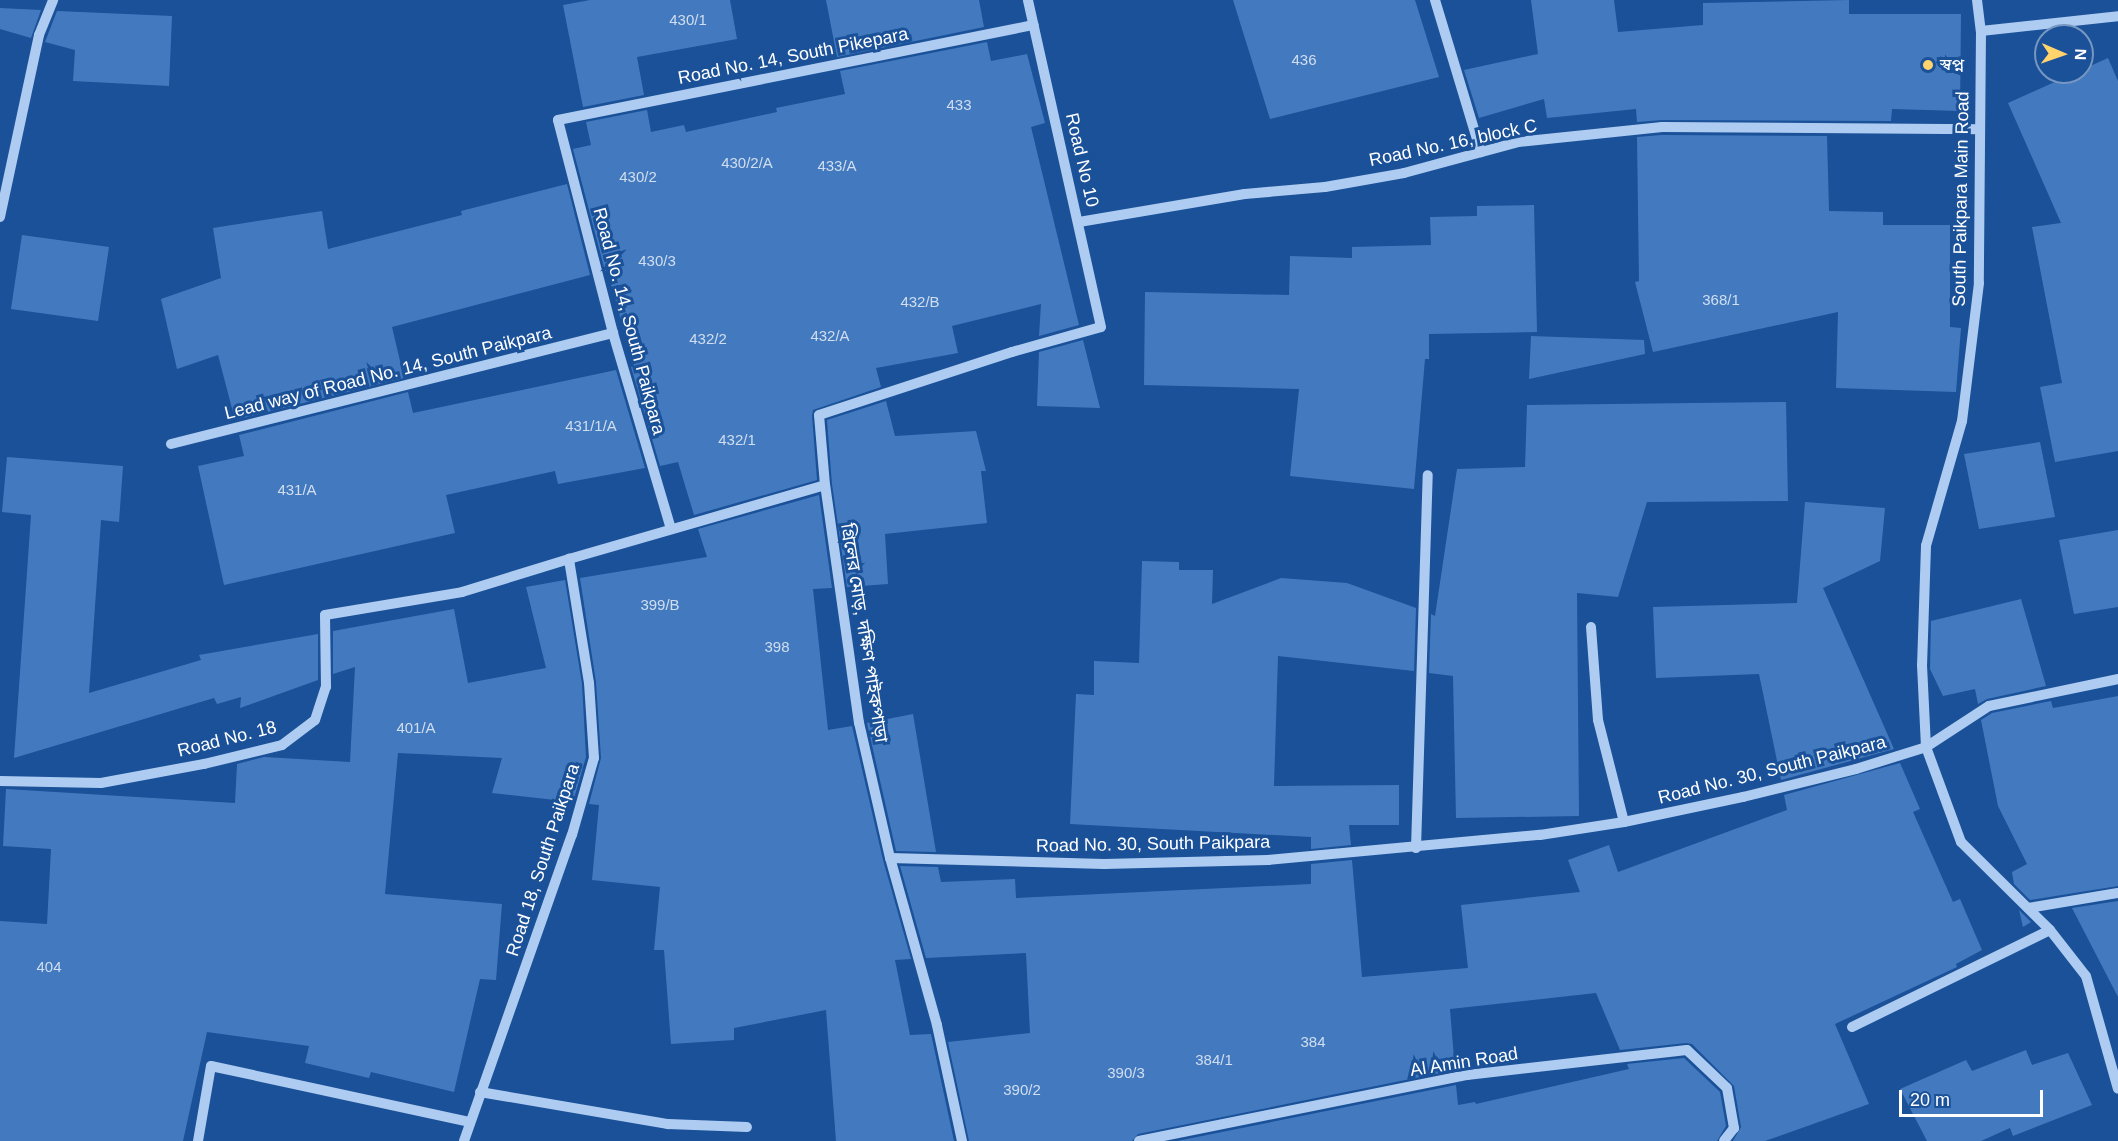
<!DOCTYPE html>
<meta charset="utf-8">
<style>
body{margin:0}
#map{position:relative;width:2118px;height:1141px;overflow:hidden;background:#1a5198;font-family:Arial,"Noto Sans Bengali",sans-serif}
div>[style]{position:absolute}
.building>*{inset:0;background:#437abf}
.minor>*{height:10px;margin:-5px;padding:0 5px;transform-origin:5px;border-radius:5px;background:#aeccf1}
.dots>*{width:16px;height:16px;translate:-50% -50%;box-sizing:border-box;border:3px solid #1a5198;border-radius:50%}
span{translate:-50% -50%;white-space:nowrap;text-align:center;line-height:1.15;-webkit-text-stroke:6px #1a5198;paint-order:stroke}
.number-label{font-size:15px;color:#d0deef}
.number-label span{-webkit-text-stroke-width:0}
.street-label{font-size:18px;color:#fff}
.poi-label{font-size:18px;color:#fff}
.left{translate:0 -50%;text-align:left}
.north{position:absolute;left:2034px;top:24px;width:60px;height:60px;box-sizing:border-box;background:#1a5198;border:2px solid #7697c1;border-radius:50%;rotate:92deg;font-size:16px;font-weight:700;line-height:24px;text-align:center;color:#fff}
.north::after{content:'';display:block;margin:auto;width:21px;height:27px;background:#ffd46d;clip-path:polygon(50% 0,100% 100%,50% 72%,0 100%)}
.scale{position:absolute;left:1899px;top:1090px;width:144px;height:27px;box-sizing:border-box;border:3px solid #fff;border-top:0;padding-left:8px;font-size:18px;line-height:21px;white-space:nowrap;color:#fff;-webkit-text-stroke:4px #1a5198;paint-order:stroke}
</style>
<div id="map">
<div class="building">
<i style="clip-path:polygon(590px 0,730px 0,737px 39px,637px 57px,644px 95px,583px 107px,563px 5px)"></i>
<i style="clip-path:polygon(826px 0,979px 0,984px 27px,837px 57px)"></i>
<i style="clip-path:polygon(1233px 0,1415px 0,1439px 77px,1270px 119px)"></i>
<i style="clip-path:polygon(1531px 0,1614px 0,1618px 32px,1703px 25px,1703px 3px,1849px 0,1849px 14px,1961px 14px,1960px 111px,1892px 109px,1891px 121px,1662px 120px,1637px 122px,1636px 109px,1547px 118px,1544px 99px,1479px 118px,1464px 70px,1538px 54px)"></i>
<i style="clip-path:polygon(0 8px,41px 10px,31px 38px,0 29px)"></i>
<i style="clip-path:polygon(57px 11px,172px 16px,169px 86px,73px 81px,75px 50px,45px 42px)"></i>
<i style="clip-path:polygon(987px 42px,991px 61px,1027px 54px,1045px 123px,1031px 127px,1079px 325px,1039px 336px,1041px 304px,952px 326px,958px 353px,876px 368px,881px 387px,813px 410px,812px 416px,817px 480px,694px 515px,678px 462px,660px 466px,631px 367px,634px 366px,607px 270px,605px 271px,573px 149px,591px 145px,586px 122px,647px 110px,651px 132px,684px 125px,686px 132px,777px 112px,776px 108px,845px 94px,840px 71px)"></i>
<i style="clip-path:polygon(2108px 58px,2118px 81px,2118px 451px,2055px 462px,2040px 387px,2062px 383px,2032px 227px,2061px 223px,2008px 103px)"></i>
<i style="clip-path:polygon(1662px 135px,1827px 136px,1829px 211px,1883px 212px,1883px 225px,1950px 225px,1950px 327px,1961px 328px,1956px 392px,1836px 388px,1838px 312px,1653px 352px,1635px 282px,1639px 281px,1637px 137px)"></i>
<i style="clip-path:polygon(567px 184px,590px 275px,392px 327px,404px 378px,235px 420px,218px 355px,177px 369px,161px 299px,221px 278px,213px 228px,322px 211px,328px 249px,462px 215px,461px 211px)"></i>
<i style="clip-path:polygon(1534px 205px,1537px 332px,1429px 334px,1429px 359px,1425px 359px,1414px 489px,1290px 476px,1299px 389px,1144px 385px,1145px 292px,1289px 295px,1290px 256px,1352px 258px,1352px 247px,1431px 245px,1430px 217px,1477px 216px,1477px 206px)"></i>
<i style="clip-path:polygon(22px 235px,109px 247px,98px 321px,11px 309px)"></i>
<i style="clip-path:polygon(1531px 336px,1644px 340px,1645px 354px,1529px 379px)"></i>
<i style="clip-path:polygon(1083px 340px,1100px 408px,1037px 406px,1039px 352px)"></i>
<i style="clip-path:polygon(616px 370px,645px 468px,558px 484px,555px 471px,446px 495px,455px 533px,224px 585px,198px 466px,244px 456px,239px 435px,408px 392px,413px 413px)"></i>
<i style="clip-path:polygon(886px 401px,895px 436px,976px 431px,986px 471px,981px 471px,987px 523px,885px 534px,888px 584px,847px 587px,832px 484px,827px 420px)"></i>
<i style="clip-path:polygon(1786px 402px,1788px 501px,1647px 502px,1618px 597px,1577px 593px,1579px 816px,1456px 818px,1453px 676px,1429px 673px,1431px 614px,1435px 616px,1457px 469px,1525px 467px,1527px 405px)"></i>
<i style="clip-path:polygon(2040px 442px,2055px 517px,1979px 529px,1964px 454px)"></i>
<i style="clip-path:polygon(7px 457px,123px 466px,119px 522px,101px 520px,89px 693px,201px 660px,199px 655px,318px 634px,318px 680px,240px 708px,241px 697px,217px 704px,214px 698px,14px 758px,31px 515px,2px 512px)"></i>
<i style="clip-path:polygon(819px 495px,832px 588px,813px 589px,828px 730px,852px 726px,883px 860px,911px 959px,895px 960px,910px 1035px,931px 1034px,954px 1141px,836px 1141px,826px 1010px,734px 1028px,734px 1040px,671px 1044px,664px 950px,654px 950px,660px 887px,592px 880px,599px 805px,589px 804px,601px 758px,596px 682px,580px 578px,707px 557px,698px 529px)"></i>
<i style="clip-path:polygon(1805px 502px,1885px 508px,1880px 561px,1823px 588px,1894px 749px,1781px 780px,1759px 674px,1656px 678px,1653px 607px,1797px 603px)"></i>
<i style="clip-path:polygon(2118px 530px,2118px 607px,2074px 614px,2059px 540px)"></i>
<i style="clip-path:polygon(1142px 561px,1179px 562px,1179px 570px,1213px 570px,1212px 604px,1281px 578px,1347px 583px,1416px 608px,1414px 671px,1278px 656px,1274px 786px,1399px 785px,1399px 825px,1349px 825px,1351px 845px,1311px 849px,1311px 837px,1070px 824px,1076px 694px,1094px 695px,1094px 661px,1139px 663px)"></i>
<i style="clip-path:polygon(565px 580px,582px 684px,586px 757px,573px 802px,492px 793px,502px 758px,398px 753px,385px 894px,502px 904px,496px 980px,480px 979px,454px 1092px,371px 1072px,369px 1078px,305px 1063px,309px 1046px,207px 1032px,183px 1141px,0 1141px,0 921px,47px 924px,51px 849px,3px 846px,6px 789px,235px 803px,237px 764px,264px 757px,350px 762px,355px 667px,333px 674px,333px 631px,454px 609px,468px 683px,546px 668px,526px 587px)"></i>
<i style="clip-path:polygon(2021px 599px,2046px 686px,1987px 699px,1978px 704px,1975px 689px,1943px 696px,1930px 669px,1931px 621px)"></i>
<i style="clip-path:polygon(2118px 696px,2118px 886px,2030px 900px,2014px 884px,2012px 872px,2027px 864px,1998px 806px,1981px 720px,1992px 713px,2051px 701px,2053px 708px)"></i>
<i style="clip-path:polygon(913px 714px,936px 852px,896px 851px,867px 723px)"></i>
<i style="clip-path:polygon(1900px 763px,1920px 809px,1913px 812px,1953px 902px,1960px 899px,1982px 950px,1956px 964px,1957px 967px,1835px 1024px,1869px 1104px,1765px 1141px,1733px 1141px,1741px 1127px,1734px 1086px,1692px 1044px,1686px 1043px,1620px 1050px,1596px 993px,1450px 1009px,1455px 1070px,1138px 1134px,1132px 1141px,969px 1141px,948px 1042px,1030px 1033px,1026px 953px,926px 958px,900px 866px,938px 867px,941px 882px,1015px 879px,1016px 898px,1311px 884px,1311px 864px,1352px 860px,1362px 977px,1468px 968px,1461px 905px,1580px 892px,1568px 860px,1609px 845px,1618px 872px,1787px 810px,1784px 795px)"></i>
<i style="clip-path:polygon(2118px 901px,2118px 997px,2072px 908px)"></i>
<i style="clip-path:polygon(2019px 910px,2031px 922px,2023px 927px)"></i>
<i style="clip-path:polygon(2026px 1050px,2032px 1065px,2068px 1053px,2092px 1105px,2013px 1136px,2010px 1128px,1981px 1141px,1927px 1141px,1900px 1089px,1966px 1060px,1972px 1071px)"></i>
<i style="clip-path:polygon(1684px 1058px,1720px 1092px,1726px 1126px,1717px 1141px,1177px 1141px,1456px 1085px,1458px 1105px,1475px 1102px,1476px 1104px,1629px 1069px,1627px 1064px)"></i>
</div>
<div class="minor">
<i style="left:1435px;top:0;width:159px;rotate:73.2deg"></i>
<i style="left:1977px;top:0;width:31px;rotate:83deg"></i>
<i style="left:1981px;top:31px;width:252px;rotate:90.5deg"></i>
<i style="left:1979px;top:283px;width:139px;rotate:97deg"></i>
<i style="left:1962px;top:421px;width:130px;rotate:106.1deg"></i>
<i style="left:1926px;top:546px;width:119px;rotate:91.9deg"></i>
<i style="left:1922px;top:665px;width:82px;rotate:87.2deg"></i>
<i style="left:1926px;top:747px;width:101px;rotate:69.8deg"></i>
<i style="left:1961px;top:842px;width:125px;rotate:44.7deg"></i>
<i style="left:2050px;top:930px;width:58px;rotate:52deg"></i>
<i style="left:2086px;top:976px;width:117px;rotate:74.2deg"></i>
<i style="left:1981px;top:31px;width:138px;rotate:-6.2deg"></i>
<i style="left:0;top:217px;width:186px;rotate:-77.9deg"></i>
<i style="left:39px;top:35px;width:38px;rotate:-68deg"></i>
<i style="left:1079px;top:222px;width:168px;rotate:-9.6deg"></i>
<i style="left:1245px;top:194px;width:80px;rotate:-5deg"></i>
<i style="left:1325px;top:187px;width:80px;rotate:-10deg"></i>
<i style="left:1404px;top:173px;width:118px;rotate:-15.2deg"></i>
<i style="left:1518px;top:142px;width:145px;rotate:-5.9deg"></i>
<i style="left:1662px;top:127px;width:318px;rotate:0.4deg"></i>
<i style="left:171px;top:444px;width:456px;rotate:-14.1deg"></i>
<i style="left:671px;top:529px;width:204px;rotate:-106.5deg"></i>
<i style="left:613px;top:333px;width:220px;rotate:-104.5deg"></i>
<i style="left:558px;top:120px;width:485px;rotate:-11.3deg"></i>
<i style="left:1591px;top:627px;width:93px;rotate:85.7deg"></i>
<i style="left:1598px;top:720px;width:105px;rotate:75.7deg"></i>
<i style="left:0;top:781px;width:101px;rotate:1.1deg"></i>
<i style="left:101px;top:783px;width:105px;rotate:-10.5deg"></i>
<i style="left:204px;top:764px;width:80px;rotate:-13.7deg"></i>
<i style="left:282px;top:745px;width:41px;rotate:-37.1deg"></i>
<i style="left:315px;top:720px;width:35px;rotate:-72deg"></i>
<i style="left:326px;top:687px;width:72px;rotate:-90.8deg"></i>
<i style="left:325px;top:615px;width:139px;rotate:-9.5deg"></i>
<i style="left:462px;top:592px;width:112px;rotate:-17.1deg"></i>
<i style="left:1416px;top:848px;width:373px;rotate:-88.2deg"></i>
<i style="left:890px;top:858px;width:214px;rotate:1.6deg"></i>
<i style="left:1104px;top:864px;width:164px;rotate:-1.4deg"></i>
<i style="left:1268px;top:860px;width:273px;rotate:-5.3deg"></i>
<i style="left:1540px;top:835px;width:85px;rotate:-8.8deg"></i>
<i style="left:1624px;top:822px;width:122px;rotate:-11.9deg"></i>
<i style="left:1743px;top:797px;width:116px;rotate:-13.9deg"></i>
<i style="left:1856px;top:769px;width:73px;rotate:-17.4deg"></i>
<i style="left:1926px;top:747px;width:75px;rotate:-33.1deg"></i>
<i style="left:1989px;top:706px;width:132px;rotate:-11.8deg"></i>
<i style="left:2028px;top:908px;width:91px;rotate:-9.5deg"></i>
<i style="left:1852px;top:1027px;width:220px;rotate:-26.1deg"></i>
<i style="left:480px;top:1092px;width:191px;rotate:9.7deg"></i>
<i style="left:668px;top:1124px;width:79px;rotate:2.2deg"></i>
<i style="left:198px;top:1141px;width:76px;rotate:-80.2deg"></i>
<i style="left:211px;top:1066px;width:264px;rotate:12.2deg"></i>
<i style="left:464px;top:1141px;width:324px;rotate:-70.6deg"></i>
<i style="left:572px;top:835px;width:80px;rotate:-74.1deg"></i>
<i style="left:594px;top:758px;width:75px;rotate:-93.8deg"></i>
<i style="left:589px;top:683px;width:126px;rotate:-99.2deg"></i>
<i style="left:569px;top:559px;width:266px;rotate:-16.1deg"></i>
<i style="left:962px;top:1141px;width:119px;rotate:-102.2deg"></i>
<i style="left:937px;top:1025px;width:173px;rotate:-105.7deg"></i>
<i style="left:890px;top:858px;width:139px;rotate:-102.9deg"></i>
<i style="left:859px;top:723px;width:240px;rotate:-98.1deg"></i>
<i style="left:825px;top:485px;width:70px;rotate:-94.9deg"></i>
<i style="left:819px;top:415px;width:203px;rotate:-18.1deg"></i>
<i style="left:1012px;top:352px;width:92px;rotate:-15.7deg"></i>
<i style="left:1101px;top:327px;width:335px;rotate:-102.6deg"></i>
<i style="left:1139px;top:1141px;width:335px;rotate:-11.4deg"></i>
<i style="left:1467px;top:1075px;width:221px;rotate:-6.5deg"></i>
<i style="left:1687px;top:1050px;width:55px;rotate:43.5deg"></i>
<i style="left:1727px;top:1088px;width:41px;rotate:80.1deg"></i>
<i style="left:1734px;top:1128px;width:16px;rotate:128deg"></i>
</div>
<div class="dots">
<i style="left:1928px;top:65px;background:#ffd46d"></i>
</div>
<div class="number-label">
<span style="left:688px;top:20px">430/1</span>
<span style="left:1304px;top:60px">436</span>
<span style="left:959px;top:105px">433</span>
<span style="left:747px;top:163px">430/2/A</span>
<span style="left:837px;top:166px">433/A</span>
<span style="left:638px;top:177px">430/2</span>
<span style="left:657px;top:261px">430/3</span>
<span style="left:1721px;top:300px">368/1</span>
<span style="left:920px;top:302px">432/B</span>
<span style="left:830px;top:336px">432/A</span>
<span style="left:708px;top:339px">432/2</span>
<span style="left:591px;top:426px">431/1/A</span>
<span style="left:737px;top:440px">432/1</span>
<span style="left:297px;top:490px">431/A</span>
<span style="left:660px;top:605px">399/B</span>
<span style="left:777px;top:647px">398</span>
<span style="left:416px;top:728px">401/A</span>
<span style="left:49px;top:967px">404</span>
<span style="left:1313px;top:1042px">384</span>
<span style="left:1214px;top:1060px">384/1</span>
<span style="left:1126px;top:1073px">390/3</span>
<span style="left:1022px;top:1090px">390/2</span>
</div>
<div class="street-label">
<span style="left:793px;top:56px;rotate:-11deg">Road No. 14, South Pikepara</span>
<span style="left:1453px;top:143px;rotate:-12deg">Road No. 16, block C</span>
<span style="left:1082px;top:160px;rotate:77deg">Road No 10</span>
<span style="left:1961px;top:199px;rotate:-89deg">South Paikpara Main Road</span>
<span style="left:629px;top:321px;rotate:75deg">Road No. 14, South Paikpara</span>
<span style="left:388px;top:373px;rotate:-14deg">Lead way of Road No. 14, South Paikpara</span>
<span style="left:864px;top:633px;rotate:81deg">গ্রিলের মোড়, দক্ষিণ পাইকপাড়া</span>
<span style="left:227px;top:739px;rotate:-14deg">Road No. 18</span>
<span style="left:1772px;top:770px;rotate:-14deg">Road No. 30, South Paikpara</span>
<span style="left:1153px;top:844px;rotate:-1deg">Road No. 30, South Paikpara</span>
<span style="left:543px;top:860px;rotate:-72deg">Road 18, South Paikpara</span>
<span style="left:1464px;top:1062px;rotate:-9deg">Al Amin Road</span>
</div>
<div class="poi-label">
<span class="left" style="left:1940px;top:65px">স্বপ্ন</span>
</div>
<div class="north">N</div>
<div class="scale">20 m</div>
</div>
